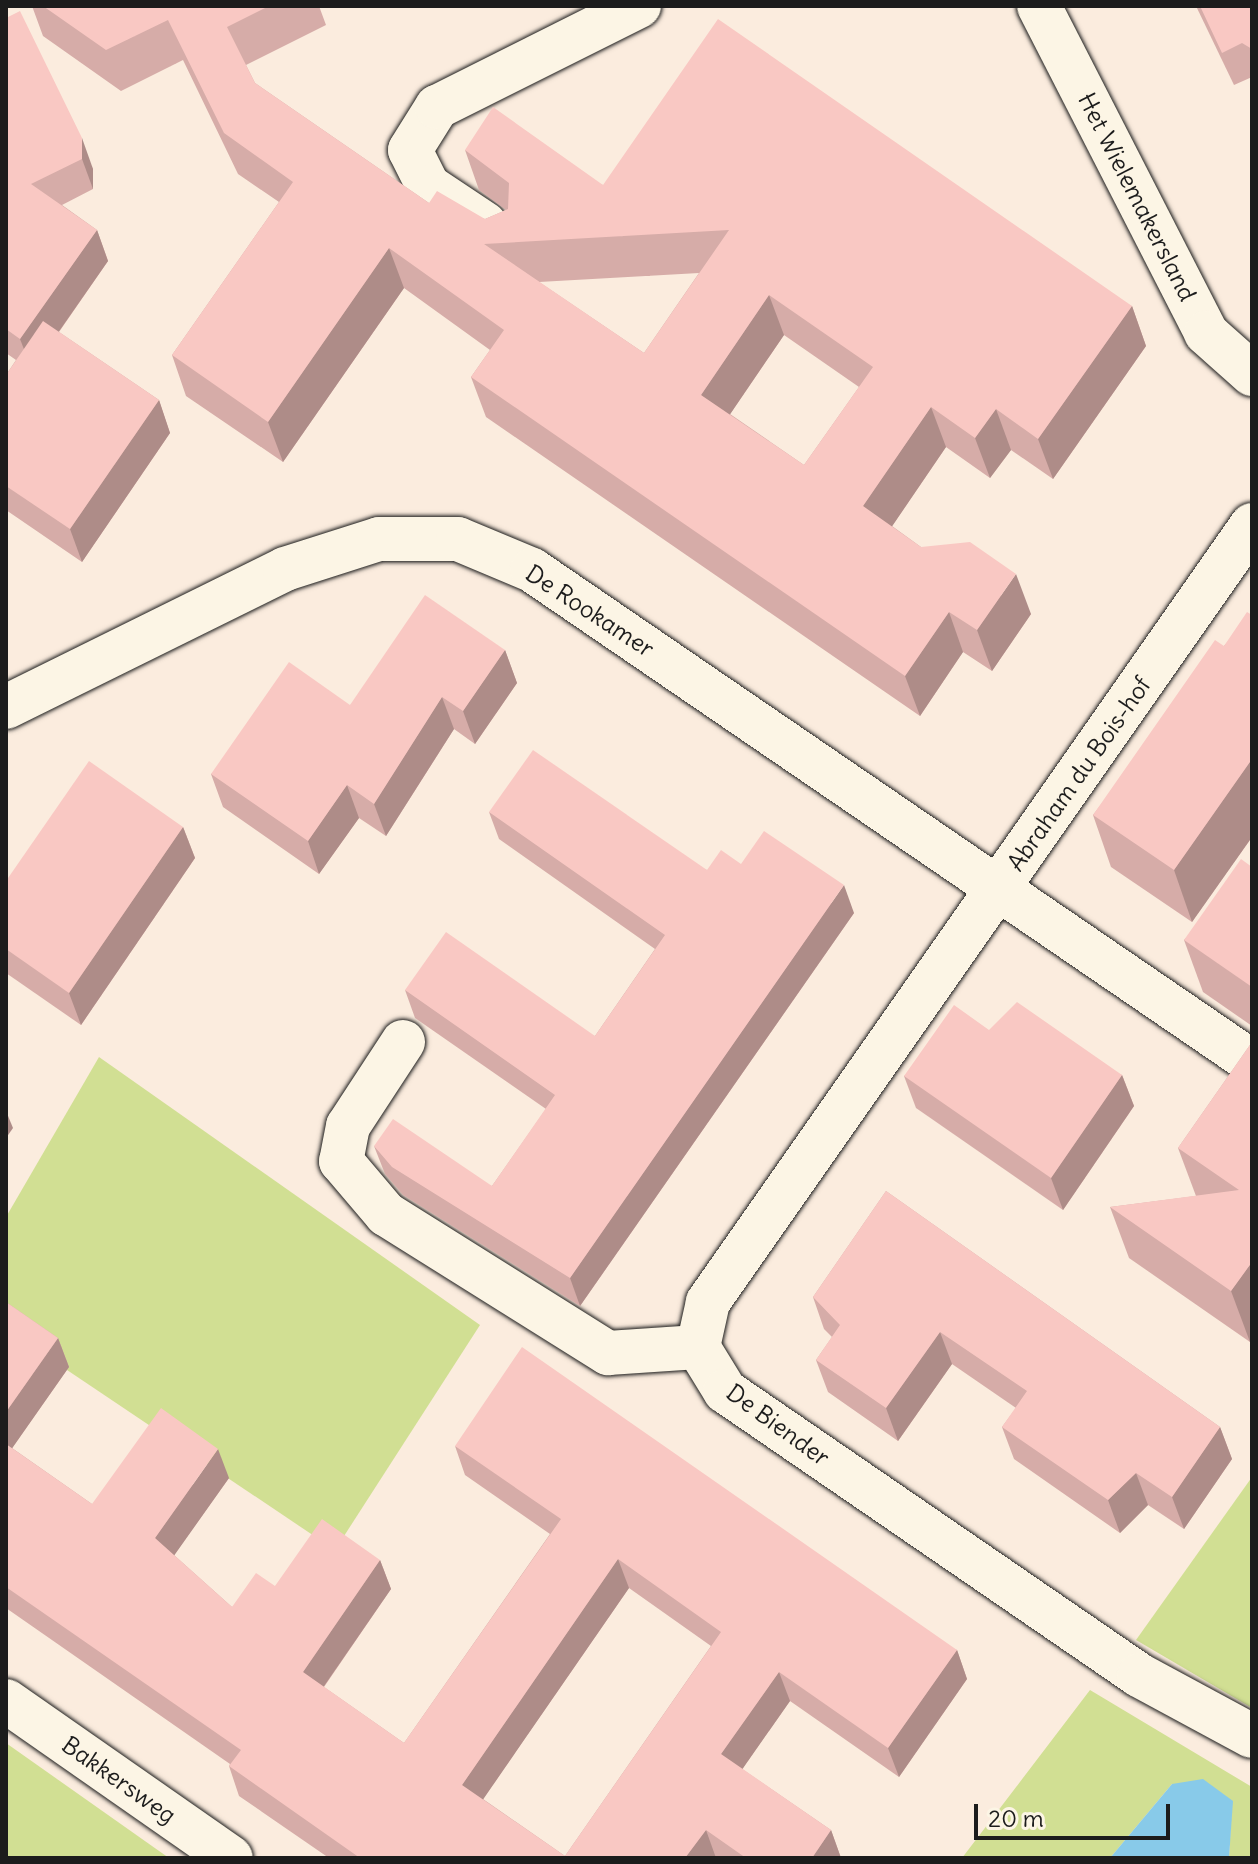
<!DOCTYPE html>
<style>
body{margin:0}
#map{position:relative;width:1258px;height:1864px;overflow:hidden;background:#fbecde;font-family:Delius,sans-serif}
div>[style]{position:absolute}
.green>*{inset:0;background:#d1df93}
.water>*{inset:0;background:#88cae9}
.roads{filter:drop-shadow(0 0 2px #1c1c1c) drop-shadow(0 0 2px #1c1c1c)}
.minor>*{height:44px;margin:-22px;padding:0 22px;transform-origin:22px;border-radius:22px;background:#fcf5e5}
.wall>*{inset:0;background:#d6aca8}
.shaded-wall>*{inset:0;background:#ae8c88}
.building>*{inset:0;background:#f9c8c3}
span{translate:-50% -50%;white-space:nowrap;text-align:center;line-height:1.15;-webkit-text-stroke:8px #fcf5e5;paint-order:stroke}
.street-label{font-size:24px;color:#1c1c1c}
.frame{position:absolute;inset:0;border:8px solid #1c1c1c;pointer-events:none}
.scale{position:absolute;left:974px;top:1804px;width:196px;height:36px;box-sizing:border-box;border:4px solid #1c1c1c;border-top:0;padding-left:10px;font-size:24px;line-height:28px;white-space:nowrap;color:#1c1c1c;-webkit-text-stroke:6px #fcf5e5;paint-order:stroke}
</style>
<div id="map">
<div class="green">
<i style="clip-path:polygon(99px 1057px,480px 1325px,335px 1550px,6px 1329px,6px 1217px)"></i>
<i style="clip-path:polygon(1252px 1477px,1252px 1708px,1136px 1640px)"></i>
<i style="clip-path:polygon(1090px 1690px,1252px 1787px,1252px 1858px,1229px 1858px,1232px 1801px,1172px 1784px,1110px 1858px,962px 1858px)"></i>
<i style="clip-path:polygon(6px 1743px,169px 1858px,6px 1858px)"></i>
</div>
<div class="water">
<i style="clip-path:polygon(1203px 1779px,1233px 1801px,1229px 1858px,1110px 1858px,1172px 1784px)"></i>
</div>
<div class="roads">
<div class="minor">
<i style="left:1039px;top:6px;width:367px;rotate:62.9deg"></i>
<i style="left:1206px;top:333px;width:62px;rotate:41.7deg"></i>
<i style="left:485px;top:224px;width:69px;rotate:-146.3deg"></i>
<i style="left:428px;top:186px;width:40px;rotate:-116.6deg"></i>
<i style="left:410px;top:150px;width:51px;rotate:-57.9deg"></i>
<i style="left:437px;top:107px;width:226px;rotate:-26.6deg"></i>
<i style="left:1252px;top:525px;width:949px;rotate:125deg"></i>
<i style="left:708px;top:1302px;width:46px;rotate:102.5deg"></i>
<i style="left:698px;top:1347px;width:52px;rotate:58.5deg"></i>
<i style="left:725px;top:1391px;width:502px;rotate:34.45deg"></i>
<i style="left:1139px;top:1675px;width:128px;rotate:28.4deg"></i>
<i style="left:6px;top:707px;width:311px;rotate:-26.3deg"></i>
<i style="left:285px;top:569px;width:99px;rotate:-17.7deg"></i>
<i style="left:379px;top:539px;width:79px"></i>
<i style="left:458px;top:539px;width:80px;rotate:22.7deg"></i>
<i style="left:532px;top:570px;width:872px;rotate:34.35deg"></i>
<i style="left:403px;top:1042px;width:100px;rotate:123.2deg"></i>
<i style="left:348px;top:1126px;width:36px;rotate:101deg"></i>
<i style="left:341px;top:1161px;width:70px;rotate:49.7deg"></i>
<i style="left:386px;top:1214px;width:262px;rotate:32.1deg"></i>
<i style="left:608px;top:1353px;width:90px;rotate:-3.8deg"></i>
<i style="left:6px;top:1701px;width:274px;rotate:34.9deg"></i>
</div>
</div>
<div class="wall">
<i style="clip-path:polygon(evenodd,32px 6px,319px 6px,326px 25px,246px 65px,255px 83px,429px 203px,485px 219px,506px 210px,479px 190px,465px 150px,603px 185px,1132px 306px,1146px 346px,1053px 479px,1011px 450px,990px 478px,946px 447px,892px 526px,921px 547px,1031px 614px,992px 671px,963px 652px,920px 716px,486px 417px,471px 377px,490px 350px,404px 288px,283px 462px,186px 396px,172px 355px,279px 202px,238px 174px,183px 60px,121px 91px,43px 36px,32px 6px,699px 273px,644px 353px,539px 282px,699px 273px,32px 6px,784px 335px,859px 387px,804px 465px,730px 414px,784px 335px)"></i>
<i style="clip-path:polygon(1196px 6px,1252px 6px,1252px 77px,1234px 85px)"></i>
<i style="clip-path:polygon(6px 18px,93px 169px,93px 189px,62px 205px,97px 230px,108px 261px,59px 332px,159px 400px,170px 433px,82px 562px,6px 510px,6px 375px,16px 360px,6px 353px)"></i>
<i style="clip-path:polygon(1252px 615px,1252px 837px,1192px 922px,1111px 867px,1093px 815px,1224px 646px)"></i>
<i style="clip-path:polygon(505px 650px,517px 683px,475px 744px,454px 729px,386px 836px,359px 818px,319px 874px,223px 807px,211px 774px,350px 705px)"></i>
<i style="clip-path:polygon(489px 812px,707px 870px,741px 864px,854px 913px,580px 1306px,403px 1195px,385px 1174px,374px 1146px,492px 1186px,546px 1109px,415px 1018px,405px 990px,595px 1036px,655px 949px,499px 839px)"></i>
<i style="clip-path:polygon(183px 827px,195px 858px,81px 1025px,6px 973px,6px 881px)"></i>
<i style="clip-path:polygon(1252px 867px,1252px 1026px,1203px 992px,1184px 940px)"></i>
<i style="clip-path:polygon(989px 1030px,1122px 1075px,1134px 1106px,1063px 1210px,916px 1108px,904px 1076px)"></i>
<i style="clip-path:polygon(1252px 1042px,1250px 1342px,1129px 1258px,1110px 1207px,1196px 1196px,1178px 1148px)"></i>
<i style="clip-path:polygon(886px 1191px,1220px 1427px,1232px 1459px,1184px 1529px,1148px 1505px,1120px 1533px,1014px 1459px,1002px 1427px,1016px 1408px,952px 1364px,898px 1441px,828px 1392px,816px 1360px,832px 1337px,824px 1329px,813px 1297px)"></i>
<i style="clip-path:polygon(evenodd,6px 1302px,58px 1338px,69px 1367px,12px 1448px,92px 1504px,229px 1478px,174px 1555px,232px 1607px,275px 1586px,380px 1560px,391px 1589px,324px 1687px,404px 1743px,550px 1534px,465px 1475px,455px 1446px,957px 1650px,967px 1679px,899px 1777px,790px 1701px,742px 1769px,831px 1830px,841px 1858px,329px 1858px,239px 1796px,229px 1766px,230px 1764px,6px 1608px,6px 1302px,629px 1588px,711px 1646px,565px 1856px,483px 1799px,629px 1588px)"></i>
</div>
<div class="shaded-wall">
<i style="clip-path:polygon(82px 138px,93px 169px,93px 189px,82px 159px)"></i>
<i style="clip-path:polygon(97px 230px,108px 261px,32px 370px,20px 339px)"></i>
<i style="clip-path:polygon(389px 248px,404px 288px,283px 462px,268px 422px)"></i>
<i style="clip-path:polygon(769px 295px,784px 335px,716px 435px,701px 395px)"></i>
<i style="clip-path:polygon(1132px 306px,1146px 346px,1053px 479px,1038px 439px)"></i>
<i style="clip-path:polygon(159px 400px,170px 433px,82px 562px,70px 529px)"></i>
<i style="clip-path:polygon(931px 407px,946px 447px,878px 547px,863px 506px)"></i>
<i style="clip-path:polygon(996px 409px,1011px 450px,990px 478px,975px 438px)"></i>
<i style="clip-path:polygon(1016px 574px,1031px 614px,992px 671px,977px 630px)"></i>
<i style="clip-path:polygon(949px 612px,963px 652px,920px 716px,905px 676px)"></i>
<i style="clip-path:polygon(505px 650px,517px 683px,475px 744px,463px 711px)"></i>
<i style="clip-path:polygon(442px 697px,454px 729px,386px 836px,374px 804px)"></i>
<i style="clip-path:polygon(1252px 759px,1252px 837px,1192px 922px,1174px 870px)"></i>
<i style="clip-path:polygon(347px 785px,359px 818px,319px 874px,308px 841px)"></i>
<i style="clip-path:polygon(183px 827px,195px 858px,81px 1025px,69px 993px)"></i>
<i style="clip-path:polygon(844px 885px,854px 913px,580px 1306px,570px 1278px)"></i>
<i style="clip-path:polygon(1122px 1075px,1134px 1106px,1063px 1210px,1051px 1178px)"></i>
<i style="clip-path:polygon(6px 1111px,13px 1128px,6px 1138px)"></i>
<i style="clip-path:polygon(1252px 1262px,1252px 1340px,1250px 1342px,1231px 1291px)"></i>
<i style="clip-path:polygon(940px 1332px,952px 1364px,898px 1441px,886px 1408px)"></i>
<i style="clip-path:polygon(58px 1338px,69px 1367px,6px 1457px,6px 1412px)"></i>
<i style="clip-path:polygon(1220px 1427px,1232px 1459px,1184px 1529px,1172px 1497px)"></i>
<i style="clip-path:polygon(218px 1449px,229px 1478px,166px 1567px,155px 1538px)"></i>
<i style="clip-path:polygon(1136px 1473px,1148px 1505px,1120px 1533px,1108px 1500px)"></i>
<i style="clip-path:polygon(618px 1559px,629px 1588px,473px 1814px,462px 1785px)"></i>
<i style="clip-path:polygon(380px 1560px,391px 1589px,313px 1702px,303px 1672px)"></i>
<i style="clip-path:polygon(957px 1650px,967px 1679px,899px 1777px,888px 1748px)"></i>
<i style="clip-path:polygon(779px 1672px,790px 1701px,732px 1784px,721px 1754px)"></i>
<i style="clip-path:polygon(706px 1830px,716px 1858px,685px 1858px)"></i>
<i style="clip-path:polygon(831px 1830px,841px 1858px,812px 1858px)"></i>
</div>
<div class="building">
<i style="clip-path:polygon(evenodd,43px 6px,269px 6px,227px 27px,255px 83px,429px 203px,437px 191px,485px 219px,508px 209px,509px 183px,465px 150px,493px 107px,603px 185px,718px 19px,1132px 306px,1038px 439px,996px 409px,975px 438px,931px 407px,863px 506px,921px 547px,970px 542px,1016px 574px,977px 630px,949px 612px,905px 676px,471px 377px,504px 330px,389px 248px,268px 422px,172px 355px,293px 182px,224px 133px,168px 20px,106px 50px,43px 6px,729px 230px,644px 353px,484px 244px,729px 230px,43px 6px,769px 295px,873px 367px,804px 465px,701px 395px,769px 295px)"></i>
<i style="clip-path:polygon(1200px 6px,1252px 6px,1252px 49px,1242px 43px,1222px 53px)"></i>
<i style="clip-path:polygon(20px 11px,82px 138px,82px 159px,31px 184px,97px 230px,20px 339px,6px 329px,6px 18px)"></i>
<i style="clip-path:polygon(43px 321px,159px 400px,70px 529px,6px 486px,6px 375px)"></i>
<i style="clip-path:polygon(425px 595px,505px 650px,463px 711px,442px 697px,374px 804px,347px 785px,308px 841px,211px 774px,289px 662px,350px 705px)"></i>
<i style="clip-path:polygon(1247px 612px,1252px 615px,1252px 759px,1174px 870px,1093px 815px,1215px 640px,1224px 646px)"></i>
<i style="clip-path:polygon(533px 750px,707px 870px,721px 850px,741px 864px,764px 831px,844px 885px,570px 1278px,392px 1167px,374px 1146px,393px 1119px,492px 1186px,555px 1095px,405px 990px,446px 932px,595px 1036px,665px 935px,489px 812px)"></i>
<i style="clip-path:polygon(89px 761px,183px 827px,69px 993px,6px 949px,6px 881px)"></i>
<i style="clip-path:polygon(1241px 859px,1252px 867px,1252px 987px,1184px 940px)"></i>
<i style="clip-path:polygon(1017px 1002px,1122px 1075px,1051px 1178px,904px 1076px,954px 1005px,989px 1030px)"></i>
<i style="clip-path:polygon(1252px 1042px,1252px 1262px,1231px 1291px,1110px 1207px,1239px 1190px,1178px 1148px)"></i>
<i style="clip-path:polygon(886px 1191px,1220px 1427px,1172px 1497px,1136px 1473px,1108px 1500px,1002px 1427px,1027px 1391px,940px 1332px,886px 1408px,816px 1360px,840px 1325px,813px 1297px)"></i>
<i style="clip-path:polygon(6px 1302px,58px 1338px,6px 1412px)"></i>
<i style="clip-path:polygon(evenodd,522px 1347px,957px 1650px,888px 1748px,779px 1672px,721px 1754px,831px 1830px,812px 1858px,746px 1858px,706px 1830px,685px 1858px,360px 1858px,229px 1766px,241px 1750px,6px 1587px,6px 1444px,92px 1504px,161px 1408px,218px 1449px,155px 1538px,232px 1607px,256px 1573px,275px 1586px,322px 1519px,380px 1560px,303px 1672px,404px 1743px,561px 1519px,455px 1446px,522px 1347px,618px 1559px,721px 1632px,565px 1856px,462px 1785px,618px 1559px)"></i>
</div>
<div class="street-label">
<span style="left:1137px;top:197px;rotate:63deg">Het Wielemakersland</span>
<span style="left:590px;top:611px;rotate:33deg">De Rookamer</span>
<span style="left:1079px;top:774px;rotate:-55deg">Abraham du Bois-hof</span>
<span style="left:778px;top:1425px;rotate:36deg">De Biender</span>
<span style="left:119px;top:1780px;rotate:35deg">Bakkersweg</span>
</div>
<div class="frame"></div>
<div class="scale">20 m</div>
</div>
